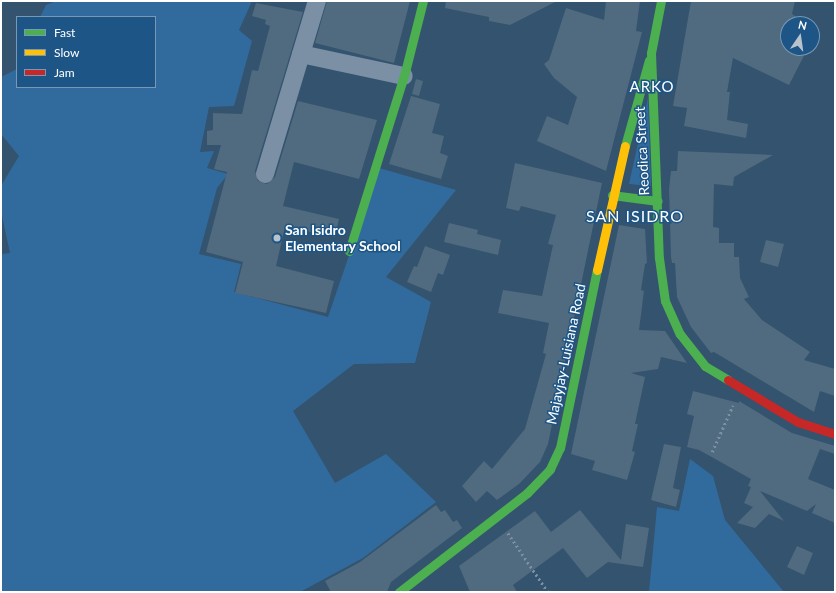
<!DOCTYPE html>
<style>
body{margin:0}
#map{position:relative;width:836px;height:593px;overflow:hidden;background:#34536e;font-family:Lato,sans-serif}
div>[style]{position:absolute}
.green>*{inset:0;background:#316b9d}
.building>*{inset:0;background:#506a7f}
.path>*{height:2.5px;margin-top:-1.25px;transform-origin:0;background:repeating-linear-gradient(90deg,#7b90a4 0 2px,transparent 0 5px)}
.street>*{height:18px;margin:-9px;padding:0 9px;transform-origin:9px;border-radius:9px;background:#7b90a4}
.fast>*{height:9px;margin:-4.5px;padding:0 4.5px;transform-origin:4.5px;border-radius:4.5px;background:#4caf50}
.slow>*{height:9px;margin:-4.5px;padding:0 4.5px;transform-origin:4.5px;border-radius:4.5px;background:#ffc107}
.jam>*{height:9px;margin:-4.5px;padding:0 4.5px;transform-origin:4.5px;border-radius:4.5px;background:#c62828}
.dots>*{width:11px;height:11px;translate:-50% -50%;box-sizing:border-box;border:2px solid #1c5586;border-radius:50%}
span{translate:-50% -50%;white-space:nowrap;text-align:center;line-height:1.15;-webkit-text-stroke:3px #1c5586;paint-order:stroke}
.street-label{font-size:14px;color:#fff}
.poi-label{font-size:14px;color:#fff;font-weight:700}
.left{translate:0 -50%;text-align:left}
.neighbourhood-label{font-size:15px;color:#fff;letter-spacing:1px}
.quarter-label{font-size:16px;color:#fff;letter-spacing:1px}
.frame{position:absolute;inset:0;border:2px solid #fff;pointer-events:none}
.legend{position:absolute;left:16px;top:16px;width:140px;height:72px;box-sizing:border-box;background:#1c5586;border:1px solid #7799b6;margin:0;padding:5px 7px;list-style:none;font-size:12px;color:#fff}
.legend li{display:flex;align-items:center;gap:8px;height:20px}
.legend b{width:20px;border:1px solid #7799b6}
.north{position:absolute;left:780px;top:16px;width:40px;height:40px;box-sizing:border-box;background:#1c5586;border:1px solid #7799b6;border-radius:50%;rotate:13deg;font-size:11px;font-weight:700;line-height:16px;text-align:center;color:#fff}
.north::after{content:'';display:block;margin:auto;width:14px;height:18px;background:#b8c3cc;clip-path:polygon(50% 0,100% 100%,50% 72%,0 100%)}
</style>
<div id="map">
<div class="green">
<i style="clip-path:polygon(56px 1px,252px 1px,239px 30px,252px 41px,234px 106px,209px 107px,200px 152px,214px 151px,207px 168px,228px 174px,217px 188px,199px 254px,241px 264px,234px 292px,328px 317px,379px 168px,456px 190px,386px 277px,431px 302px,415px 363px,354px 364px,293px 411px,335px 483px,386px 454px,436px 502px,363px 558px,300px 592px,1px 592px,1px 254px,10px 253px,1px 211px,1px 186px,19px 156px,1px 134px,1px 77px,17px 69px,17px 87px,155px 87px,155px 17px,40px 17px,46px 5px)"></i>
<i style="clip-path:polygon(648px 98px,651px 186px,629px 184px)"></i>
<i style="clip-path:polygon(690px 459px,713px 476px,725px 520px,784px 592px,649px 592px,657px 507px,679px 511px)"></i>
</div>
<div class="building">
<i style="clip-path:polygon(327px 1px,410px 1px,394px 63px,315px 43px)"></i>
<i style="clip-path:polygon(446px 1px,557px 1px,510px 25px,489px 21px,489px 17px,445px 8px)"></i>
<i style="clip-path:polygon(606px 1px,640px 1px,636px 31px,642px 32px,606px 171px,537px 141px,547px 116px,568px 125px,577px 97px,554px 78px,544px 64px,549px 60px,566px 8px,604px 20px)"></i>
<i style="clip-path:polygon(691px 1px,795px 1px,792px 14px,807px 24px,788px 24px,788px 48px,808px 48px,789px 85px,733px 58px,727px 92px,730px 92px,727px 120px,748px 124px,746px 138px,684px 126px,687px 108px,673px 106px)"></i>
<i style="clip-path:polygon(256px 3px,303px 12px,255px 171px,258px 181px,267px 184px,275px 177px,298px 101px,377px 120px,359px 179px,294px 162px,283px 206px,339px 219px,335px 237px,285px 227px,276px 266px,334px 281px,326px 313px,235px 293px,243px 262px,206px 252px,227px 172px,214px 169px,221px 145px,207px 145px,207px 131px,213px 130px,213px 113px,242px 114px,252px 70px,258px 71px,270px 26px,265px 24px,266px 20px,252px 16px)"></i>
<i style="clip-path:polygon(416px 79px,423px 81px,419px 96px,412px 94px)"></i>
<i style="clip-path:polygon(411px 96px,440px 104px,432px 133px,444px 136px,440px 153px,448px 156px,441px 179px,389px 164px)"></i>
<i style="clip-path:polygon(678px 151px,773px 155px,734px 177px,733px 186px,714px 184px,713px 227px,719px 228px,719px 243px,734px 243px,734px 257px,739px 257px,740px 278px,749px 297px,744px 299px,762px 320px,810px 352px,804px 360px,835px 369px,835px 396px,820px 391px,814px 412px,714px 352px,711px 353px,691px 327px,677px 297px,675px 263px,672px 263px,671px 257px,669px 189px,671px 171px,677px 171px)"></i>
<i style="clip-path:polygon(515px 163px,602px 183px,548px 444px,540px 462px,519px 484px,497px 500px,487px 491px,476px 502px,462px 486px,484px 461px,492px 469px,525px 429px,546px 354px,543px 353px,549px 323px,498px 313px,503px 290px,542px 296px,553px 245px,548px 244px,556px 215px,521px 206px,519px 211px,506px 208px)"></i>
<i style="clip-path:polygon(449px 223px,478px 230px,477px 234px,501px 240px,498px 255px,444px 242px)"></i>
<i style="clip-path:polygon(619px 225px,645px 229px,647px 263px,645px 264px,641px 290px,644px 291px,639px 330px,665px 331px,687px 363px,661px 357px,658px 369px,631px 373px,645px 377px,635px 424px,638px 424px,632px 451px,635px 452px,627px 480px,592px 470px,595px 461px,571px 454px)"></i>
<i style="clip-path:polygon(766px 240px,784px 244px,778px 267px,760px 262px)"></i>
<i style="clip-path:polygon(425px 246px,450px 255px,443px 275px,438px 273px,431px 292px,407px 282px,414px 266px,417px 267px)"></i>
<i style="clip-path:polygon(693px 391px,739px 403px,739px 401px,792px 433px,835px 446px,835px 454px,820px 449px,808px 479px,835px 490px,835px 523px,812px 513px,816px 504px,807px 511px,760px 491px,784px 521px,769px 514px,755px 528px,737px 523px,753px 507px,744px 503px,751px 487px,748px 486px,751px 479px,699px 450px,687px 447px,694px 416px,687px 414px)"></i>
<i style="clip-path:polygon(664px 444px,681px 447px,673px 488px,680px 490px,676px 507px,651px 500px)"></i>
<i style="clip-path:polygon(436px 505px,441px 512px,445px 510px,453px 522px,457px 520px,462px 528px,391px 582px,387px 592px,331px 592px,325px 581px,360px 562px)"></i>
<i style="clip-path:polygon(580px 510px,621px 560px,626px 524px,649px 528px,643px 567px,608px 562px,587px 578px,563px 548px,513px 585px,517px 592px,470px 592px,459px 566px,535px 511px,551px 532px)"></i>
<i style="clip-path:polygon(797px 546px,813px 553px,804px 575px,787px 567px)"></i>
</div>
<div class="path">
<i style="left:712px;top:452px;width:51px;rotate:-65.9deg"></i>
<i style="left:508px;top:533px;width:71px;rotate:55.9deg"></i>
</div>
<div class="street">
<i style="left:301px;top:54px;width:105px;rotate:12.1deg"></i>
<i style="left:265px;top:174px;width:181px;rotate:-73.3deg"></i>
</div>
<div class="fast">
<i style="left:661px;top:1px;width:53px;rotate:100.9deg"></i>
<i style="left:651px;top:53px;width:205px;rotate:87.8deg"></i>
<i style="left:659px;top:258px;width:43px;rotate:82.1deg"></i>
<i style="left:665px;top:301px;width:36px;rotate:66deg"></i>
<i style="left:680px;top:334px;width:41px;rotate:52deg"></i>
<i style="left:705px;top:366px;width:27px;rotate:31deg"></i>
<i style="left:625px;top:146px;width:89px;rotate:-74.4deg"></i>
<i style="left:612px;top:195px;width:46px;rotate:7.4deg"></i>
<i style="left:349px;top:251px;width:183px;rotate:-72.6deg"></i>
<i style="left:404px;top:76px;width:77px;rotate:-75.8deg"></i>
<i style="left:399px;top:592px;width:162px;rotate:-37.7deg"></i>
<i style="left:527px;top:493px;width:33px;rotate:-46deg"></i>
<i style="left:550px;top:469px;width:23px;rotate:-65deg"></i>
<i style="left:560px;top:448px;width:182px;rotate:-78.3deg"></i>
</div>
<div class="slow">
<i style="left:597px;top:270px;width:127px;rotate:-77.3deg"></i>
</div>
<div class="jam">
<i style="left:728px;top:380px;width:82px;rotate:31deg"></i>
<i style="left:798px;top:422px;width:39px;rotate:18deg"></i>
</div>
<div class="dots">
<i style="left:277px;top:238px;background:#b8c3cc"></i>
</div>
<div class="street-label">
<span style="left:642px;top:151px;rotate:-93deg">Reodica Street</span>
<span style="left:566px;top:354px;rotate:-78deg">Majayjay-Luisiana Road</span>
</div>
<div class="poi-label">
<span class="left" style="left:285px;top:238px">San Isidro<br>Elementary School</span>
</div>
<div class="neighbourhood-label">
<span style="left:652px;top:87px">ARKO</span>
</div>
<div class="quarter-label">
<span style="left:635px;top:216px">SAN ISIDRO</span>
</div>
<div class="frame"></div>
<ul class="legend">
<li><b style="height:5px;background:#4caf50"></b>Fast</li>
<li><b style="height:5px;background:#ffc107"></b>Slow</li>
<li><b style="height:5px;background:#c62828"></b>Jam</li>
</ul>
<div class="north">N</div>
</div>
